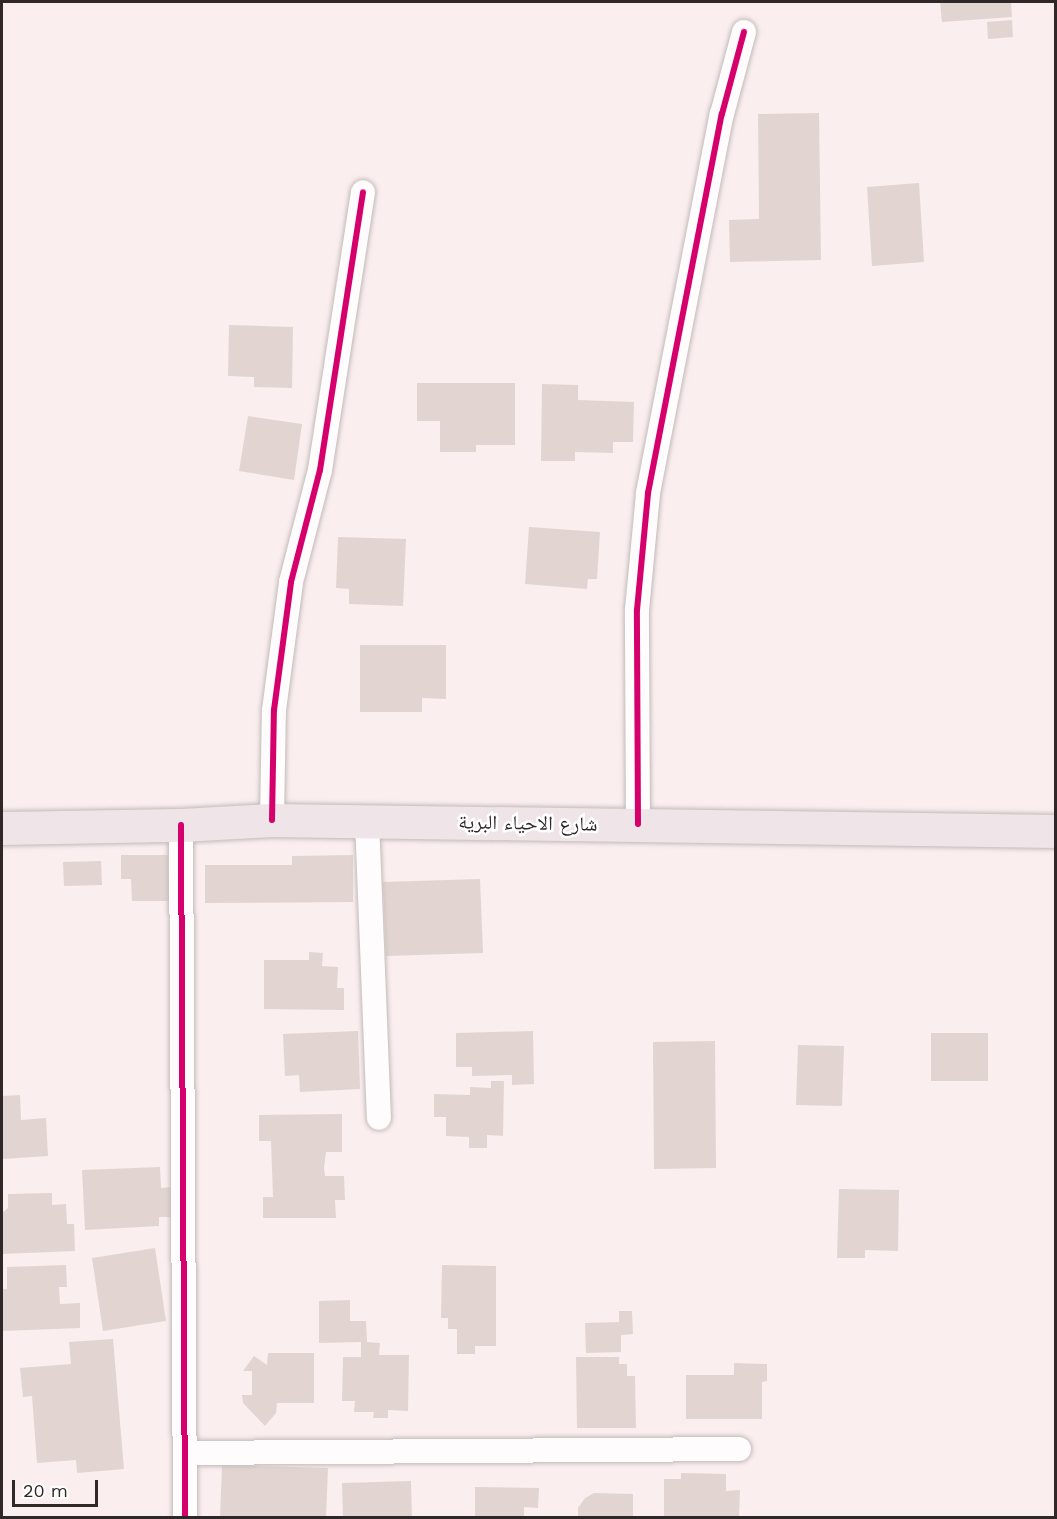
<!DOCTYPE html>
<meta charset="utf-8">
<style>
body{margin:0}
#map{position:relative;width:1057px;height:1519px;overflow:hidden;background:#faeeee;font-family:"Work Sans","Noto Naskh Arabic",sans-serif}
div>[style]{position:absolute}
.building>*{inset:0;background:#e2d5d1}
.roads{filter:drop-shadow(0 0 2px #c3baba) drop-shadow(0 0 2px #c3baba)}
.street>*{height:24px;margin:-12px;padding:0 12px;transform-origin:12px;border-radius:12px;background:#fefcfc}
.primary>*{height:33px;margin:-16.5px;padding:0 16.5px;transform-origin:16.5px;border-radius:16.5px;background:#efe5e8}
.cycleway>*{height:6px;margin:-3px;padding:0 3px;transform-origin:3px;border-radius:3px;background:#d6006c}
span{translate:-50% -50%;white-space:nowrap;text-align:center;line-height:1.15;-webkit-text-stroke:5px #fff;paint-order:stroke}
.street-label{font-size:20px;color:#302828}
.frame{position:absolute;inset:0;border:3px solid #302828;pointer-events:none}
.scale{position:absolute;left:12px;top:1480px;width:86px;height:27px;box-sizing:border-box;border:3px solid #302828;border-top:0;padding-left:8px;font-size:18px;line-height:21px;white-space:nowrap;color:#302828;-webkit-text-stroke:4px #fff;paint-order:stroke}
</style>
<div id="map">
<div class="building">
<i style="clip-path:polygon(940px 2px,1011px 2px,1012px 17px,942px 22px)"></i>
<i style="clip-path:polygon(1012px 20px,1013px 37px,988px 39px,987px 22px)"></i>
<i style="clip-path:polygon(819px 113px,821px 260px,730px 262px,729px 220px,759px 219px,758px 114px)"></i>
<i style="clip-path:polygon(919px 183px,924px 262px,872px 266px,867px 187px)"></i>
<i style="clip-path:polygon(229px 325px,293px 327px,292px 388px,254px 387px,254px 377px,228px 376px)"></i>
<i style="clip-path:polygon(417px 383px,515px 383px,515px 445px,476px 445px,476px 452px,440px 452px,440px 421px,417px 421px)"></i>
<i style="clip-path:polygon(542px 384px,578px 385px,578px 400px,634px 402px,633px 442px,613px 442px,613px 453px,575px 452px,575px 461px,541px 461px)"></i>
<i style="clip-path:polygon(248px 416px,302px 424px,294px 480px,239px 471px)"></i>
<i style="clip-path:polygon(529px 527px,600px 532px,597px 579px,588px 579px,587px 589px,525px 584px)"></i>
<i style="clip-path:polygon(338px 537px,406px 539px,403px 606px,349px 604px,349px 589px,336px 588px)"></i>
<i style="clip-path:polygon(360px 645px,446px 645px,446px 699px,422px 698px,422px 712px,360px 712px)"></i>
<i style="clip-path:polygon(121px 855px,168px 855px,169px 901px,132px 901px,131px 879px,121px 879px)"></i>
<i style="clip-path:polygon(353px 855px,353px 902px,205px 903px,205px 865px,292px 865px,292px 856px)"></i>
<i style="clip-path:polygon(101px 861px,102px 885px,64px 886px,63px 862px)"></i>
<i style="clip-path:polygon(480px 879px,483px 953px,386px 956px,383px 882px)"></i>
<i style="clip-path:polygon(309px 952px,323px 953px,322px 966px,338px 967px,337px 988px,344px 988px,344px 1010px,264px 1009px,264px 960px,309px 960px)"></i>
<i style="clip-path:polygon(358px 1031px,360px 1089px,300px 1092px,299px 1075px,285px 1076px,283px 1034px)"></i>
<i style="clip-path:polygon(533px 1031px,534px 1084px,512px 1085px,512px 1075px,472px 1076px,472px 1067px,456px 1067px,456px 1033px)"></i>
<i style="clip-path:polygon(931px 1033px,988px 1033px,988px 1081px,931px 1081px)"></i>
<i style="clip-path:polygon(715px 1041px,716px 1168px,654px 1169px,653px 1042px)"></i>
<i style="clip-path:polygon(798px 1045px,844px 1046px,842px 1106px,796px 1105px)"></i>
<i style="clip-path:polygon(491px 1081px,504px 1081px,503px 1136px,487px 1135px,487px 1148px,469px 1148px,469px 1137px,446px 1136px,446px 1117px,434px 1117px,434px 1094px,470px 1095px,470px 1087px,491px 1088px)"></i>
<i style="clip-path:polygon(20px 1095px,21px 1120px,46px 1118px,48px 1156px,2px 1159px,2px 1096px)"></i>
<i style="clip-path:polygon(342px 1114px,342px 1152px,326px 1152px,324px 1168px,325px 1176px,344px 1176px,345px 1200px,335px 1200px,336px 1218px,263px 1218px,263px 1197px,273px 1197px,271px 1141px,259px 1141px,259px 1115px)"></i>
<i style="clip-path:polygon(160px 1167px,161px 1188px,173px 1187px,175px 1217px,159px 1217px,159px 1226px,85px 1230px,82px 1170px)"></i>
<i style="clip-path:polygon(839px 1189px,899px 1190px,898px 1251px,865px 1250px,865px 1258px,837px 1258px)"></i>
<i style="clip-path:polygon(52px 1193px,52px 1205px,66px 1204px,67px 1224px,74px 1224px,75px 1251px,2px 1254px,2px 1213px,8px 1208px,8px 1194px)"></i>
<i style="clip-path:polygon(155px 1248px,166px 1321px,103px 1331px,92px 1258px)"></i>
<i style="clip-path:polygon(66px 1265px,67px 1287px,59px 1287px,60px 1304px,80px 1303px,80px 1328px,2px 1331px,2px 1289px,7px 1289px,7px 1267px)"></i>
<i style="clip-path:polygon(442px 1265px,496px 1266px,496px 1346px,475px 1346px,475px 1354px,457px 1354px,457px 1329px,448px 1329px,448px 1318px,441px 1318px)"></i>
<i style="clip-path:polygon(350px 1300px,350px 1321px,366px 1321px,367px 1342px,380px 1343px,379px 1355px,409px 1355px,408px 1411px,388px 1410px,388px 1418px,373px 1418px,374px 1412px,354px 1412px,355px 1401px,342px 1401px,343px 1357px,361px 1357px,361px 1342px,319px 1343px,319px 1301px)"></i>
<i style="clip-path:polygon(619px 1311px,632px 1311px,633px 1334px,621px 1335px,621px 1352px,586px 1353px,585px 1323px,619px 1322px)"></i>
<i style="clip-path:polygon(113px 1339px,124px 1469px,77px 1473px,76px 1460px,37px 1463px,32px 1396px,23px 1397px,20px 1368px,71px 1364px,69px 1342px)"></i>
<i style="clip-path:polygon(268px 1353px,314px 1353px,314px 1403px,277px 1403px,276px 1413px,265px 1426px,243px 1403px,242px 1395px,252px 1395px,252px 1371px,243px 1371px,254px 1356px,267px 1365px)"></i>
<i style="clip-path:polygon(576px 1357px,619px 1357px,619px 1364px,627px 1364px,627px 1376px,635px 1376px,636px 1428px,577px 1428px)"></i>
<i style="clip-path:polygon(734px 1363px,767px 1364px,767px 1381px,762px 1382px,762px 1419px,686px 1419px,686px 1375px,734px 1375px)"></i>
<i style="clip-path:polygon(222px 1465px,328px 1468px,326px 1518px,220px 1518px)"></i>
<i style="clip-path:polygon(681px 1473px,726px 1474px,726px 1491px,740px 1490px,739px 1518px,664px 1518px,664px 1479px,681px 1479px)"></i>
<i style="clip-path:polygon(411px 1481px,412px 1518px,343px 1518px,342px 1483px)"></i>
<i style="clip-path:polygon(475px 1487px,539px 1488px,538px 1508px,524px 1507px,524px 1518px,475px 1518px)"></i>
<i style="clip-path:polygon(594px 1493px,633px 1494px,633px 1518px,578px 1518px,578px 1508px,585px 1498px)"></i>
</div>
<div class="roads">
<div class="street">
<i style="left:272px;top:820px;width:110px;rotate:-89deg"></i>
<i style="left:274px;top:710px;width:129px;rotate:-82.4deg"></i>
<i style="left:291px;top:582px;width:116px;rotate:-75.5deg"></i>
<i style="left:320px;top:470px;width:281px;rotate:-81.2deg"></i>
<i style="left:367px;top:821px;width:297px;rotate:87.7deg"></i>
<i style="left:638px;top:824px;width:214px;rotate:-90.3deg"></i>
<i style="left:637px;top:610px;width:118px;rotate:-84.6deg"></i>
<i style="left:648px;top:493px;width:386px;rotate:-79deg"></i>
<i style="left:722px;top:114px;width:85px;rotate:-75deg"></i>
<i style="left:181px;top:825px;width:693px;rotate:89.67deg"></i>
<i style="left:185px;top:1453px;width:554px;rotate:-0.41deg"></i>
</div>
<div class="primary">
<i style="left:2px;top:828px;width:179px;rotate:-1deg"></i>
<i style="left:181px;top:825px;width:91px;rotate:-3.1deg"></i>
<i style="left:272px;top:820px;width:784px;rotate:0.8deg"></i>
</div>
</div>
<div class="cycleway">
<i style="left:272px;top:820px;width:110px;rotate:-89deg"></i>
<i style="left:274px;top:710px;width:129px;rotate:-82.4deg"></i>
<i style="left:291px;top:582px;width:116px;rotate:-75.5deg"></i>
<i style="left:320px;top:470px;width:281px;rotate:-81.2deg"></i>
<i style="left:638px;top:824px;width:214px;rotate:-90.3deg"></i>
<i style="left:637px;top:610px;width:118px;rotate:-84.6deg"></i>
<i style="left:648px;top:493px;width:386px;rotate:-79deg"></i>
<i style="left:722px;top:114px;width:85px;rotate:-75deg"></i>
<i style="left:181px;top:825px;width:693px;rotate:89.67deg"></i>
</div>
<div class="street-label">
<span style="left:528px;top:823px;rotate:1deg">شارع الاحياء البرية</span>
</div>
<div class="frame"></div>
<div class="scale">20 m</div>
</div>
